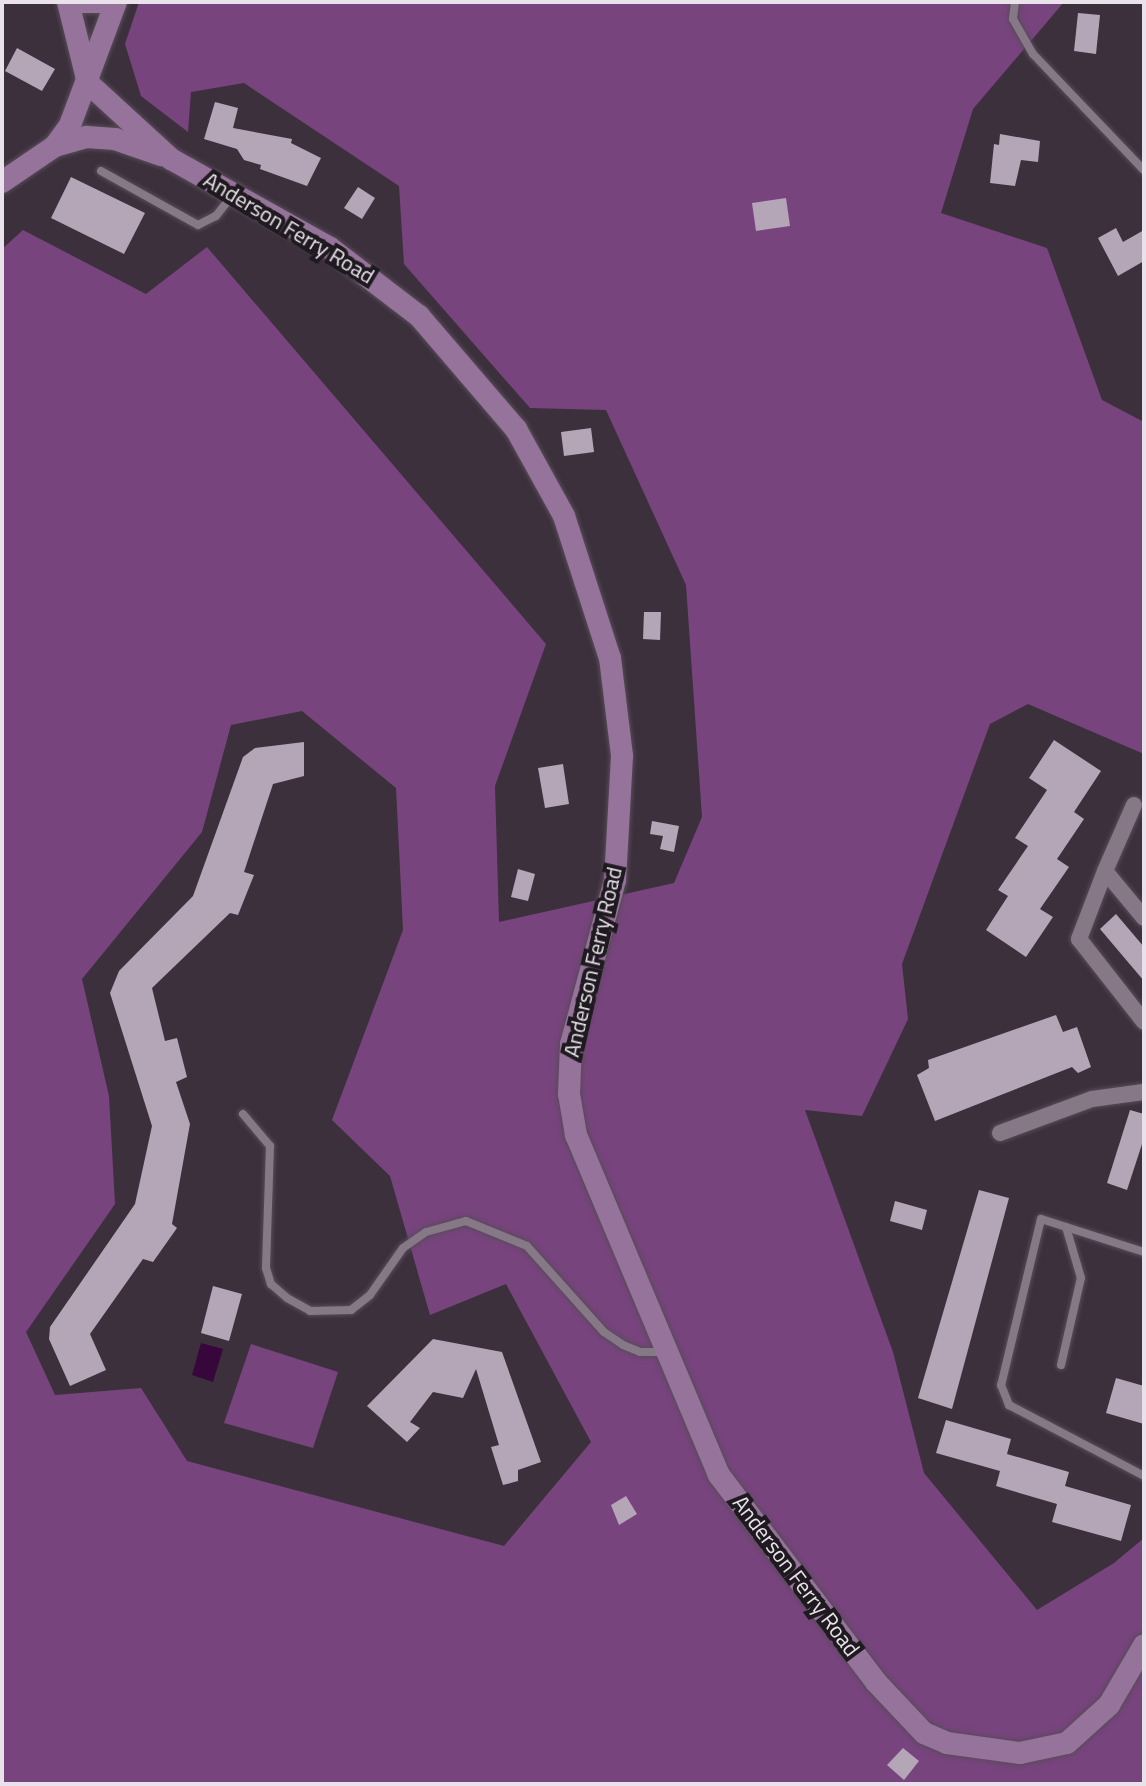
<!DOCTYPE html>
<style>
body{margin:0}
#map{position:relative;width:1146px;height:1786px;overflow:hidden;background:#3c303d;font-family:"Titillium Web",sans-serif}
div>[style]{position:absolute}
.green>*{inset:0;background:#78447e}
.water>*{inset:0;background:#37073c}
.building>*{inset:0;background:#b5a6b7}
.roads{filter:drop-shadow(0 0 2px #574c58) drop-shadow(0 0 2px #574c58)}
.lane>*{height:8px;margin:-4px;padding:0 4px;transform-origin:4px;border-radius:4px;background:#867887}
.street>*{height:16px;margin:-8px;padding:0 8px;transform-origin:8px;border-radius:8px;background:#867887}
.secondary>*{height:22px;margin:-11px;padding:0 11px;transform-origin:11px;border-radius:11px;background:#96739a}
span{translate:-50% -50%;white-space:nowrap;text-align:center;line-height:1.15;-webkit-text-stroke:8px #1f1a20;paint-order:stroke}
.street-label{font-size:22px;color:#eae2eb}
.frame{position:absolute;inset:0;border:4px solid #eae2eb;pointer-events:none}
</style>
<div id="map">
<div class="green">
<i style="clip-path:polygon(evenodd,139px 2px,1064px 2px,973px 109px,941px 213px,1047px 248px,1102px 400px,1144px 422px,1144px 754px,1028px 704px,990px 724px,902px 964px,908px 1019px,862px 1116px,805px 1110px,893px 1352px,924px 1473px,1037px 1610px,1114px 1563px,1144px 1538px,1144px 1784px,2px 1784px,2px 249px,23px 230px,146px 294px,207px 247px,546px 644px,495px 786px,499px 922px,674px 883px,702px 817px,686px 585px,606px 410px,530px 408px,404px 264px,399px 186px,244px 83px,191px 92px,188px 132px,141px 96px,125px 44px,139px 2px,302px 711px,396px 788px,403px 930px,332px 1120px,390px 1176px,430px 1315px,506px 1284px,591px 1442px,504px 1546px,187px 1461px,141px 1388px,55px 1395px,26px 1332px,115px 1204px,109px 1096px,82px 979px,202px 832px,231px 725px,302px 711px)"></i>
<i style="clip-path:polygon(251px 1344px,338px 1372px,313px 1448px,224px 1423px)"></i>
</div>
<div class="water">
<i style="clip-path:polygon(201px 1343px,223px 1349px,213px 1382px,192px 1375px)"></i>
</div>
<div class="building">
<i style="clip-path:polygon(1078px 13px,1100px 15px,1096px 54px,1074px 51px)"></i>
<i style="clip-path:polygon(17px 48px,55px 69px,42px 91px,5px 71px)"></i>
<i style="clip-path:polygon(215px 102px,238px 108px,233px 128px,292px 139px,291px 143px,321px 158px,307px 186px,260px 169px,261px 165px,244px 160px,237px 149px,204px 139px)"></i>
<i style="clip-path:polygon(1000px 134px,1040px 141px,1038px 162px,1021px 160px,1015px 186px,990px 183px,994px 144px,999px 145px)"></i>
<i style="clip-path:polygon(71px 177px,145px 213px,124px 254px,51px 218px)"></i>
<i style="clip-path:polygon(358px 187px,375px 198px,362px 219px,344px 208px)"></i>
<i style="clip-path:polygon(786px 198px,790px 226px,756px 231px,752px 203px)"></i>
<i style="clip-path:polygon(1116px 228px,1123px 242px,1144px 230px,1144px 261px,1118px 276px,1098px 238px)"></i>
<i style="clip-path:polygon(591px 428px,594px 452px,564px 456px,561px 432px)"></i>
<i style="clip-path:polygon(644px 612px,661px 612px,660px 640px,643px 639px)"></i>
<i style="clip-path:polygon(1054px 740px,1101px 771px,1074px 812px,1084px 819px,1057px 859px,1069px 867px,1040px 909px,1053px 917px,1026px 957px,986px 930px,1008px 896px,998px 890px,1028px 846px,1015px 838px,1047px 790px,1029px 778px)"></i>
<i style="clip-path:polygon(304px 742px,304px 776px,273px 784px,244px 872px,254px 875px,238px 915px,230px 913px,152px 988px,165px 1041px,177px 1038px,187px 1077px,176px 1082px,190px 1124px,172px 1224px,177px 1228px,153px 1262px,143px 1259px,90px 1334px,106px 1370px,70px 1386px,49px 1339px,50px 1327px,135px 1204px,152px 1126px,110px 993px,119px 971px,193px 896px,243px 757px,255px 748px)"></i>
<i style="clip-path:polygon(563px 764px,569px 804px,545px 808px,538px 768px)"></i>
<i style="clip-path:polygon(652px 821px,679px 826px,674px 852px,660px 849px,663px 836px,650px 834px)"></i>
<i style="clip-path:polygon(518px 869px,535px 874px,528px 901px,511px 897px)"></i>
<i style="clip-path:polygon(1116px 914px,1144px 947px,1144px 981px,1100px 929px)"></i>
<i style="clip-path:polygon(1056px 1015px,1063px 1032px,1077px 1027px,1091px 1067px,1078px 1073px,1072px 1067px,935px 1121px,917px 1075px,929px 1068px,928px 1060px)"></i>
<i style="clip-path:polygon(1130px 1110px,1144px 1114px,1144px 1138px,1127px 1190px,1107px 1183px)"></i>
<i style="clip-path:polygon(979px 1190px,1009px 1198px,952px 1409px,918px 1398px)"></i>
<i style="clip-path:polygon(895px 1201px,927px 1210px,922px 1230px,890px 1221px)"></i>
<i style="clip-path:polygon(213px 1286px,242px 1294px,229px 1341px,201px 1333px)"></i>
<i style="clip-path:polygon(433px 1339px,502px 1352px,541px 1462px,518px 1470px,518px 1481px,503px 1485px,491px 1447px,499px 1445px,476px 1369px,463px 1398px,433px 1392px,410px 1422px,420px 1428px,407px 1442px,367px 1406px)"></i>
<i style="clip-path:polygon(1116px 1378px,1144px 1386px,1144px 1424px,1106px 1413px)"></i>
<i style="clip-path:polygon(946px 1420px,1011px 1439px,1007px 1454px,1069px 1472px,1065px 1486px,1131px 1505px,1121px 1541px,1052px 1522px,1057px 1504px,996px 1486px,1000px 1471px,936px 1453px)"></i>
<i style="clip-path:polygon(626px 1496px,637px 1514px,619px 1525px,611px 1505px)"></i>
<i style="clip-path:polygon(903px 1748px,919px 1761px,904px 1780px,887px 1765px)"></i>
</div>
<div class="roads">
<div class="lane">
<i style="left:1015px;top:2px;width:17px;rotate:97deg"></i>
<i style="left:1013px;top:19px;width:40px;rotate:60.3deg"></i>
<i style="left:1033px;top:54px;width:161px;rotate:46.3deg"></i>
<i style="left:101px;top:171px;width:111px;rotate:29.1deg"></i>
<i style="left:198px;top:225px;width:20px;rotate:-27deg"></i>
<i style="left:216px;top:216px;width:28px;rotate:-52deg"></i>
<i style="left:243px;top:1114px;width:42px;rotate:49.8deg"></i>
<i style="left:270px;top:1146px;width:122px;rotate:91.9deg"></i>
<i style="left:266px;top:1268px;width:17px;rotate:73deg"></i>
<i style="left:271px;top:1284px;width:21px;rotate:41deg"></i>
<i style="left:287px;top:1298px;width:26px;rotate:29deg"></i>
<i style="left:310px;top:1311px;width:41px;rotate:-1.4deg"></i>
<i style="left:351px;top:1310px;width:24px;rotate:-38deg"></i>
<i style="left:370px;top:1295px;width:57px;rotate:-54.9deg"></i>
<i style="left:403px;top:1248px;width:28px;rotate:-35deg"></i>
<i style="left:426px;top:1232px;width:41px;rotate:-15.4deg"></i>
<i style="left:466px;top:1221px;width:66px;rotate:22.3deg"></i>
<i style="left:527px;top:1246px;width:115px;rotate:48.2deg"></i>
<i style="left:604px;top:1332px;width:23px;rotate:34deg"></i>
<i style="left:623px;top:1345px;width:18px;rotate:22deg"></i>
<i style="left:640px;top:1352px;width:26px"></i>
<i style="left:1144px;top:1252px;width:108px;rotate:-162.2deg"></i>
<i style="left:1041px;top:1219px;width:171px;rotate:103.5deg"></i>
<i style="left:1001px;top:1385px;width:22px;rotate:68deg"></i>
<i style="left:1009px;top:1405px;width:153px;rotate:27.7deg"></i>
<i style="left:1061px;top:1365px;width:89px;rotate:-77.1deg"></i>
<i style="left:1081px;top:1278px;width:53px;rotate:-106.4deg"></i>
</div>
<div class="street">
<i style="left:1105px;top:871px;width:72px;rotate:-66.3deg"></i>
<i style="left:1144px;top:918px;width:61px;rotate:-129.7deg"></i>
<i style="left:1105px;top:871px;width:73px;rotate:110.9deg"></i>
<i style="left:1079px;top:939px;width:105px;rotate:51.9deg"></i>
<i style="left:1000px;top:1133px;width:98px;rotate:-20.3deg"></i>
<i style="left:1092px;top:1099px;width:52px;rotate:-7.7deg"></i>
</div>
<div class="secondary">
<i style="left:68px;top:2px;width:83px;rotate:76.1deg"></i>
<i style="left:88px;top:83px;width:113px;rotate:42.5deg"></i>
<i style="left:171px;top:159px;width:182px;rotate:29.2deg"></i>
<i style="left:330px;top:248px;width:112px;rotate:37.4deg"></i>
<i style="left:419px;top:316px;width:149px;rotate:49.4deg"></i>
<i style="left:516px;top:429px;width:99px;rotate:61.1deg"></i>
<i style="left:564px;top:516px;width:149px;rotate:72.1deg"></i>
<i style="left:610px;top:658px;width:99px;rotate:83deg"></i>
<i style="left:622px;top:756px;width:124px;rotate:93.2deg"></i>
<i style="left:615px;top:880px;width:170px;rotate:105deg"></i>
<i style="left:571px;top:1044px;width:50px;rotate:92.3deg"></i>
<i style="left:569px;top:1094px;width:42px;rotate:80.3deg"></i>
<i style="left:576px;top:1135px;width:369px;rotate:67.2deg"></i>
<i style="left:719px;top:1475px;width:260px;rotate:52.8deg"></i>
<i style="left:876px;top:1682px;width:70px;rotate:46.7deg"></i>
<i style="left:924px;top:1733px;width:25px;rotate:23deg"></i>
<i style="left:947px;top:1743px;width:74px;rotate:7.8deg"></i>
<i style="left:1020px;top:1753px;width:48px;rotate:-12deg"></i>
<i style="left:1067px;top:1743px;width:57px;rotate:-42.1deg"></i>
<i style="left:1109px;top:1705px;width:69px;rotate:-59.7deg"></i>
<i style="left:75px;top:2px;width:38px"></i>
<i style="left:55px;top:146px;width:33px;rotate:-16deg"></i>
<i style="left:87px;top:137px;width:28px;rotate:4deg"></i>
<i style="left:115px;top:139px;width:49px;rotate:19.2deg"></i>
<i style="left:2px;top:182px;width:64px;rotate:-34.2deg"></i>
<i style="left:55px;top:146px;width:26px;rotate:-54deg"></i>
<i style="left:70px;top:125px;width:131px;rotate:-69.5deg"></i>
</div>
</div>
<div class="street-label">
<span style="left:289px;top:228px;rotate:31deg">Anderson Ferry Road</span>
<span style="left:593px;top:962px;rotate:-77deg">Anderson Ferry Road</span>
<span style="left:796px;top:1576px;rotate:53deg">Anderson Ferry Road</span>
</div>
<div class="frame"></div>
</div>
